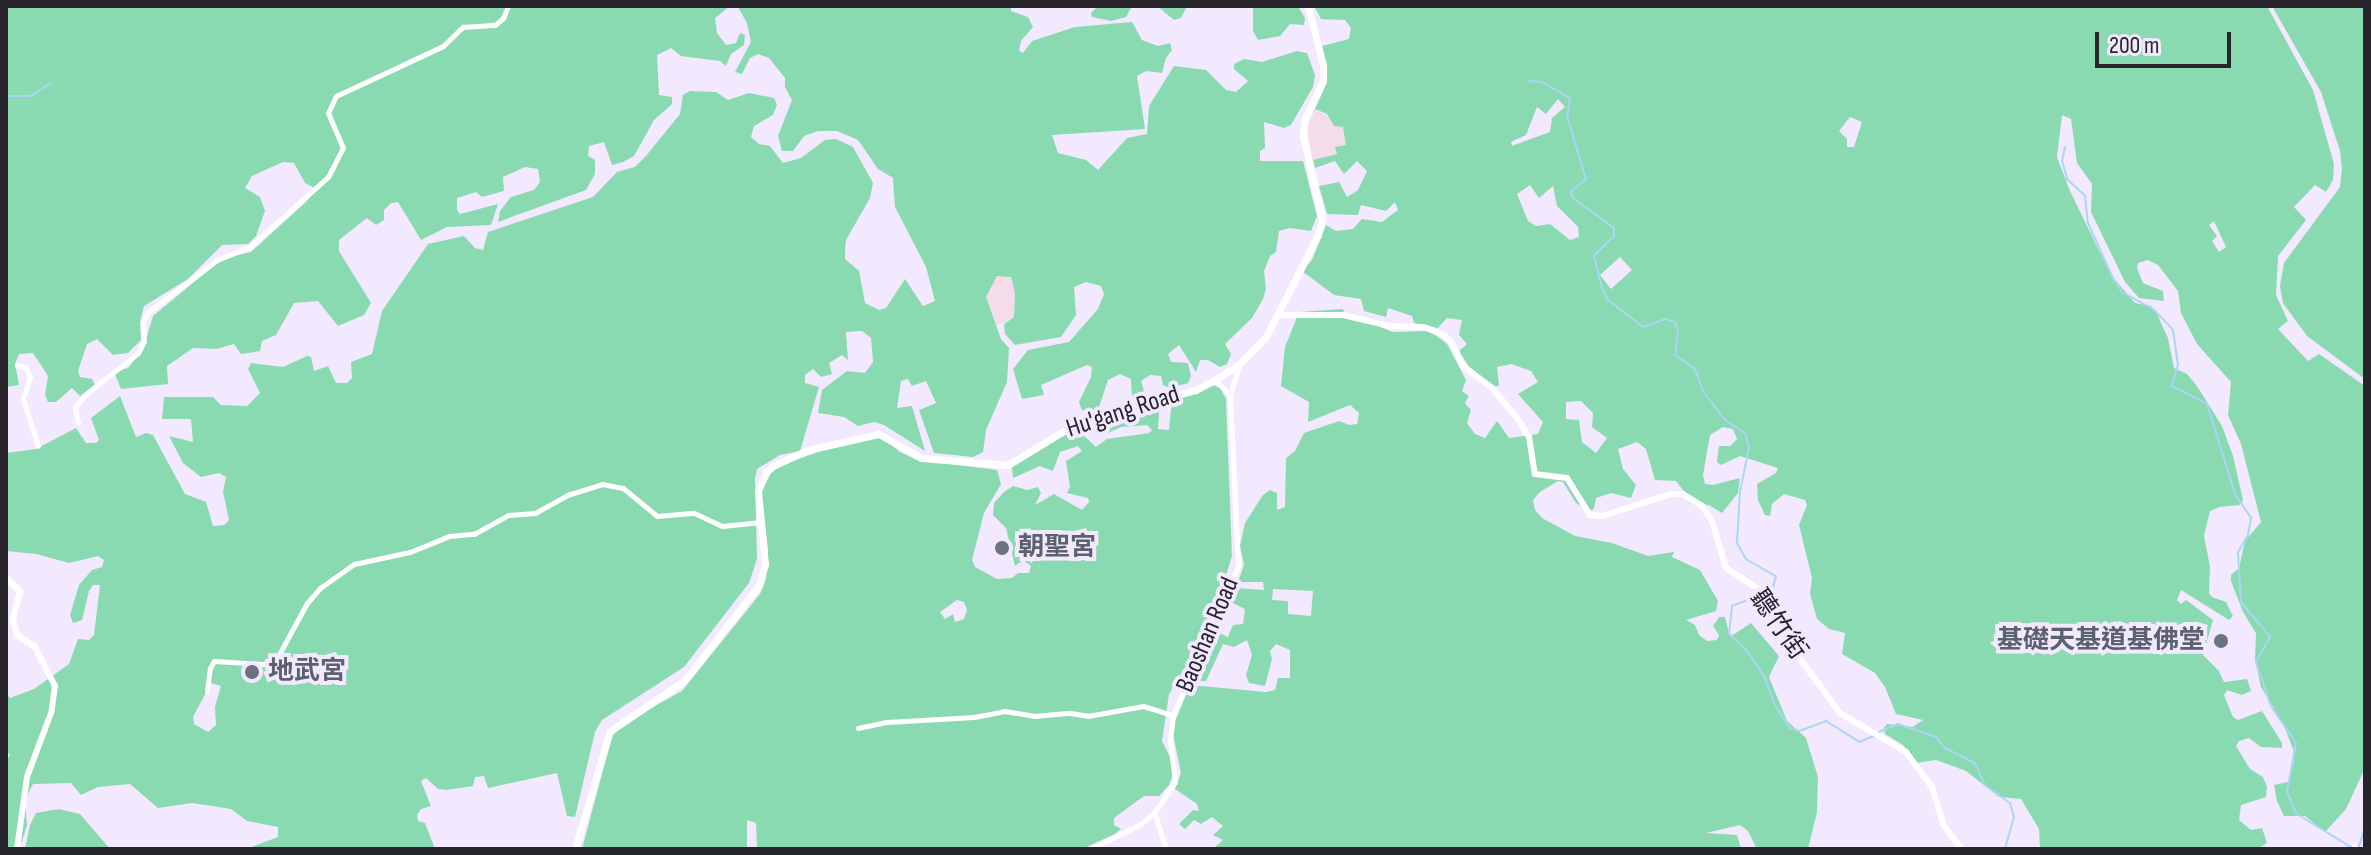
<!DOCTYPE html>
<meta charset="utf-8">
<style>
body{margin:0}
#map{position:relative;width:2371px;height:855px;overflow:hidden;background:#f2e9ff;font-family:"Sofia Sans Condensed","Noto Sans TC",sans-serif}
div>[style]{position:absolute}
.industrial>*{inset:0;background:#f4dce8}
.green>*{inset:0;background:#89dab0}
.stream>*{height:2px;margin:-1px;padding:0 1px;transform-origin:1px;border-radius:1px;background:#abd5f7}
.minor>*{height:5px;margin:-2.5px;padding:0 2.5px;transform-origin:2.5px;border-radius:2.5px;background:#fff}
.tertiary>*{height:6px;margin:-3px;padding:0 3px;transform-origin:3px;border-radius:3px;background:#fff}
.secondary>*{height:7px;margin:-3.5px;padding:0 3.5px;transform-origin:3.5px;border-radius:3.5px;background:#fff}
.dots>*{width:22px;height:22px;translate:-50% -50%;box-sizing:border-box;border:4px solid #f2e9ff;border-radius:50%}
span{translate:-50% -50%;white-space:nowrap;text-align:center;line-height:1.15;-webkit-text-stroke:8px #f2e9ff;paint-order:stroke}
.street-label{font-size:26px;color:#27242c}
.worship-label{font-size:26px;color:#5b616d;font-weight:700}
.left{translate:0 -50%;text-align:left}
.right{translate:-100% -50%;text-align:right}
.frame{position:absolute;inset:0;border:8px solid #27242c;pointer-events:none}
.scale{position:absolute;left:2095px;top:32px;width:136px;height:36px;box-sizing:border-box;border:4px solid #27242c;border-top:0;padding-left:10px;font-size:24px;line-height:28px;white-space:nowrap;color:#27242c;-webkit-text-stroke:6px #f2e9ff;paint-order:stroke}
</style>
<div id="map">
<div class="industrial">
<i style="clip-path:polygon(1315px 109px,1343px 127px,1347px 146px,1337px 154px,1313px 160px,1307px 129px)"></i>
<i style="clip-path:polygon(1004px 274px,1010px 276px,1015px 294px,1014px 317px,996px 325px,986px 297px,991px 281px)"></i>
</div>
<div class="green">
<i style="clip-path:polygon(evenodd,6px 6px,1011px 6px,1011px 11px,1028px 17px,1033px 27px,1021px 41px,1019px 51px,1023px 53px,1032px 41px,1075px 27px,1132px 22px,1142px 40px,1158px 46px,1170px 43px,1172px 50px,1166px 58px,1162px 73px,1146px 71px,1137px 76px,1145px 129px,1052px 135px,1058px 153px,1086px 160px,1098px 170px,1127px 138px,1147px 134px,1149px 106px,1174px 66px,1206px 70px,1226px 90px,1236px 92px,1248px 81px,1234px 69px,1234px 64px,1244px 59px,1262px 62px,1297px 51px,1307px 53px,1315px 75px,1313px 87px,1291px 125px,1284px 128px,1264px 122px,1265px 148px,1260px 151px,1260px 161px,1303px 161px,1317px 216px,1311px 231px,1290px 228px,1279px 231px,1276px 252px,1270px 256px,1264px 271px,1266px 289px,1263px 299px,1252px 318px,1225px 344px,1231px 354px,1227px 364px,1220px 367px,1208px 360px,1200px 360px,1196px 372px,1179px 345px,1168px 354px,1171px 362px,1188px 363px,1191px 376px,1188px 383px,1170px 388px,1163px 385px,1161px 376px,1150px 375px,1141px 381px,1144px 391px,1132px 397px,1131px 379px,1120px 374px,1108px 380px,1099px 407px,1093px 412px,1082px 410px,1079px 402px,1091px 377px,1092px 367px,1087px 365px,1041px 385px,1044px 395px,1022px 399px,1013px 369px,1028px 350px,1069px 342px,1098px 309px,1104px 294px,1101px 286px,1086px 282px,1074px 287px,1076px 315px,1061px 337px,1015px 345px,1005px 334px,1004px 324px,1014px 317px,1015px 294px,1011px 277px,997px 276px,986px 297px,1001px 339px,1009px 348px,1007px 382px,986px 430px,983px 452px,973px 457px,934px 453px,919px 410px,936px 403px,926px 381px,912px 386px,908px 379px,901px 381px,897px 408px,912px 406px,925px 451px,884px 425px,874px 422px,858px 426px,844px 417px,818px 413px,822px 390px,847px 371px,865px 373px,873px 362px,871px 338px,862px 331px,846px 332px,848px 360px,842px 355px,829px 363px,832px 374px,821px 377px,813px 369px,805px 375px,805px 383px,819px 387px,800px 451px,780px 455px,757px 469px,755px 479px,757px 559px,749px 583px,684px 667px,602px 720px,595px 732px,575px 817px,567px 816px,557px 773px,488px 788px,484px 776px,475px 777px,473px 786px,446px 790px,438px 789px,426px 778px,421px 781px,431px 806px,421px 809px,417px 815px,418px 821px,425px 823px,435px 849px,246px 849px,278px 837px,278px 827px,247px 821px,231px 809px,192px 803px,158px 808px,130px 784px,98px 787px,81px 795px,71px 783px,33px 784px,25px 800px,27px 825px,22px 841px,13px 849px,6px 849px,6px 759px,10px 756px,6px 749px,6px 694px,10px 698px,34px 689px,69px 664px,78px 639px,89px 640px,94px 635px,100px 585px,93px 585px,89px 591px,82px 620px,73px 623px,70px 615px,79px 585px,92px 570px,102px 567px,104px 560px,98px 556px,69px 563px,36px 554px,6px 551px,6px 453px,36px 449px,76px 428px,86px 443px,96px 443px,99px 440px,91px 418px,120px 396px,136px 437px,146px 433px,153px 435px,185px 494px,206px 502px,213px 526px,224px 525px,229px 520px,223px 492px,226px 477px,219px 473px,201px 477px,183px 463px,169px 436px,193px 442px,191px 419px,162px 419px,164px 397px,213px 397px,221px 405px,247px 406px,260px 393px,248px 369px,251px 363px,283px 367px,307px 356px,311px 357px,314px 371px,328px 366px,336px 383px,347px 383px,352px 378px,351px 362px,372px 354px,382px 311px,428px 244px,464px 236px,475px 248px,483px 250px,488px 232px,593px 197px,617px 172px,635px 167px,646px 156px,680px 114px,683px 95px,690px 91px,716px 92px,728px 100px,749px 93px,774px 98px,777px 105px,773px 115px,754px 126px,751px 137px,759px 144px,770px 146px,783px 163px,801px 158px,825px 140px,836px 139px,853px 147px,873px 183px,870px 198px,846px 240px,845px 252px,845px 259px,859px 271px,865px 303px,879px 310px,886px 308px,905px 279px,923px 306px,935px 301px,926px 267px,895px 207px,893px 178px,878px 169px,858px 140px,837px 131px,818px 131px,804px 136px,793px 151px,782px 151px,778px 136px,792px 100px,785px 87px,785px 78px,769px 58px,758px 54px,750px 58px,742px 74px,735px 72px,751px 42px,747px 23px,738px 7px,729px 7px,715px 18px,717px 33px,726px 45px,736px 43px,740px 33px,745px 35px,744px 45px,731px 54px,726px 66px,720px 61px,681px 56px,671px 48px,657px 55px,659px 95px,672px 97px,672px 104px,654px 120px,634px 156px,623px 162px,612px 165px,604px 142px,589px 146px,588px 156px,595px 160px,595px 174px,586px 190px,498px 222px,500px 211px,511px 197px,534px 190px,540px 182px,538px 169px,525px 167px,503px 177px,504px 191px,482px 197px,476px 192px,457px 198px,457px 210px,460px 214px,498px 204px,491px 225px,447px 227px,421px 240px,398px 202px,391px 203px,384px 210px,384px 220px,376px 225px,367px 218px,339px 240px,339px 251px,371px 303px,364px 315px,338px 326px,318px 301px,294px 303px,276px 335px,262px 341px,260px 351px,241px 354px,234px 344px,216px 349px,193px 348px,167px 366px,168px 384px,121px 389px,114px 372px,128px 368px,143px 350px,153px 316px,222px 259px,251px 252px,306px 202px,316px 189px,305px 183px,294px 163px,283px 162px,252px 176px,245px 188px,260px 197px,265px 211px,256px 236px,248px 244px,222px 245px,188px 279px,144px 306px,140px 322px,141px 340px,128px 353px,113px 355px,97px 339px,87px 344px,78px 371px,80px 377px,92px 379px,95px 385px,80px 396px,72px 388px,56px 402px,48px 402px,45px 395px,48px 376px,33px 353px,19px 354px,15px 364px,19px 385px,6px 387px,6px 6px,211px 683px,221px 686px,215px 707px,216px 725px,208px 732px,194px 724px,193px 717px,211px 683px)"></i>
<i style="clip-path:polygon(1098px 6px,1132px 6px,1126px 17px,1111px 21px,1092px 17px,1091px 13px)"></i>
<i style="clip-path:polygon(1157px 6px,1187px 6px,1181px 18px,1174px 20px)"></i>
<i style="clip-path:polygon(1253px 6px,1298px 6px,1305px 18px,1304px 25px,1290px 24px,1280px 36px,1258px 40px,1253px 31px)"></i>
<i style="clip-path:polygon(evenodd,1314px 6px,2267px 6px,2313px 90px,2334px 164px,2333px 180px,2326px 192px,2315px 185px,2294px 207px,2306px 220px,2278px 256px,2276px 295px,2288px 321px,2278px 329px,2308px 361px,2319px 354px,2365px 386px,2365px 768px,2346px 809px,2325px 832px,2305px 816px,2284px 816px,2277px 801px,2274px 785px,2288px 782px,2294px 762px,2293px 749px,2283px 723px,2261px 687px,2255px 659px,2256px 633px,2243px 612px,2231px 581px,2231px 575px,2239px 568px,2245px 541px,2261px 522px,2241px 444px,2228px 415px,2231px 382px,2197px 344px,2181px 313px,2178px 291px,2158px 265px,2148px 260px,2138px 263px,2137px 268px,2143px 283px,2163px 291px,2164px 301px,2139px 298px,2125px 282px,2091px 212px,2092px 184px,2077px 163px,2071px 119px,2062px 115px,2057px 157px,2070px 191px,2111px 275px,2135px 303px,2151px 306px,2157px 314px,2168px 338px,2174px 368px,2187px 374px,2197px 386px,2222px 426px,2233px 456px,2243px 500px,2240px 505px,2219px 507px,2210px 511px,2204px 536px,2210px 567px,2209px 593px,2212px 597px,2226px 602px,2233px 616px,2229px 620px,2181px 590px,2177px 600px,2181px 604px,2186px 600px,2213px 620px,2203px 655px,2219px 671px,2224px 682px,2247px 679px,2251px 691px,2242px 695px,2227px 690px,2224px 695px,2233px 717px,2238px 720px,2262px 711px,2282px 743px,2282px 748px,2261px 747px,2249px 738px,2239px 741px,2236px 746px,2250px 769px,2263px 777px,2267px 787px,2266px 797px,2241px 805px,2239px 820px,2251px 830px,2262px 828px,2267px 843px,2257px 849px,2040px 849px,2039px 829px,2021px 799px,1999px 797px,1966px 771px,1936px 760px,1916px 763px,1903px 745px,1885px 734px,1884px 728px,1887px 724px,1913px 727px,1923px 720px,1896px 714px,1885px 687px,1875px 673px,1842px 654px,1845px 633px,1829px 629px,1817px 619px,1810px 594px,1812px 578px,1799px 525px,1807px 505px,1805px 500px,1784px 494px,1772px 504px,1770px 516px,1765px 515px,1758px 500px,1757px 484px,1776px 473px,1778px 468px,1740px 456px,1721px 465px,1717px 462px,1719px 446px,1730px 446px,1737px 439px,1733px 429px,1723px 427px,1710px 435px,1703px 475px,1705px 484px,1713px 485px,1740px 478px,1738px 493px,1722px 513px,1709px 505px,1693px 503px,1676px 481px,1655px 480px,1646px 449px,1637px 442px,1618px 449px,1623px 469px,1636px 485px,1631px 498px,1611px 493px,1596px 498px,1594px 509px,1589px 511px,1576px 503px,1563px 482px,1558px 481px,1540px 492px,1533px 500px,1535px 510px,1542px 518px,1575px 536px,1612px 543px,1648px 556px,1674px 552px,1672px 557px,1700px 570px,1718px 601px,1716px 611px,1686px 620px,1695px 625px,1699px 635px,1707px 641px,1717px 640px,1719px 635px,1713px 626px,1719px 617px,1725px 617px,1730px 637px,1751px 623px,1779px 656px,1769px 677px,1787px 721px,1806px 738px,1818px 777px,1817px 812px,1808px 849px,1757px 849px,1748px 831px,1740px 825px,1706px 833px,1737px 835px,1741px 849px,1213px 849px,1223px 840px,1213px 835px,1223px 826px,1212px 817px,1201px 824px,1194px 820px,1185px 829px,1179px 824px,1193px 810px,1199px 811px,1197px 804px,1175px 789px,1181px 773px,1172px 729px,1190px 685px,1266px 692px,1275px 690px,1278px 678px,1290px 678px,1290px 650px,1276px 644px,1270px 651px,1272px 659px,1265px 686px,1249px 683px,1246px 675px,1252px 655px,1247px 640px,1234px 647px,1223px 644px,1206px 681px,1193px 681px,1215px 631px,1228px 637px,1233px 625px,1243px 624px,1245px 609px,1229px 601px,1235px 588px,1264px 590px,1263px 582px,1238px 582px,1244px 565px,1240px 546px,1245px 523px,1263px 495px,1270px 490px,1277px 493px,1277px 510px,1285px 507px,1286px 458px,1295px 451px,1304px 433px,1339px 421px,1349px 425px,1357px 424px,1359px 413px,1350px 405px,1308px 422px,1309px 402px,1281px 386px,1285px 347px,1299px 312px,1343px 309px,1346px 318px,1362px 319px,1392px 332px,1430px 331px,1447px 344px,1466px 380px,1462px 391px,1469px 396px,1465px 403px,1471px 410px,1467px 423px,1475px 434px,1485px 438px,1497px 421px,1509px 438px,1538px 434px,1543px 422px,1518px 394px,1538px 382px,1531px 371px,1511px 364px,1497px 367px,1499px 386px,1490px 386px,1473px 373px,1459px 351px,1467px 344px,1459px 335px,1462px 320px,1447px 318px,1438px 328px,1414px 323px,1412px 316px,1388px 308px,1386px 317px,1364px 311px,1361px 299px,1334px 295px,1302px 271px,1312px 260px,1326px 225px,1336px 231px,1353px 229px,1362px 219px,1382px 222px,1398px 210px,1395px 202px,1386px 211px,1361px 205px,1358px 215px,1327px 214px,1319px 186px,1339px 182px,1347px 197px,1358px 190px,1367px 171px,1357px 161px,1344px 174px,1335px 161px,1315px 168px,1313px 160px,1337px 154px,1335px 147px,1346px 145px,1343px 127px,1334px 126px,1327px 114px,1315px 109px,1325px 87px,1322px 46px,1349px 39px,1351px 28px,1345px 20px,1321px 19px,1314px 6px,1558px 99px,1565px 107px,1552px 118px,1550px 132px,1512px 146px,1511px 142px,1526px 135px,1537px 107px,1546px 114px,1558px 99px,1314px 6px,1850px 117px,1862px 122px,1854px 147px,1847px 147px,1847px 139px,1839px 131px,1850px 117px,1314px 6px,1530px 185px,1539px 198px,1553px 186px,1557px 206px,1578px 227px,1579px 237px,1570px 240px,1550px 224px,1536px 226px,1528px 221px,1517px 194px,1530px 185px,1314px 6px,2214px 221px,2226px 247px,2219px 252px,2212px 241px,2217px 236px,2209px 225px,2214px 221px,1314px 6px,1620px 257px,1632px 270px,1611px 289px,1600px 275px,1620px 257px,1314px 6px,1581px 401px,1593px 413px,1592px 427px,1607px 438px,1596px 453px,1582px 442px,1579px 420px,1566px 419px,1566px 402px,1581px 401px,1314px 6px,1273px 589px,1313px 591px,1311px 616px,1288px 614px,1288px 601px,1272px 600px,1273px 589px)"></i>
<i style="clip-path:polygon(2272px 6px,2365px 6px,2365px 379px,2307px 336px,2283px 303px,2280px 286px,2284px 263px,2340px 187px,2342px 169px,2340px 151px,2321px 92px)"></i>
<i style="clip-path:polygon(evenodd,1210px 384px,1220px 388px,1226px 399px,1232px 556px,1209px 630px,1169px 694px,1162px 741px,1170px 757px,1173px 775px,1169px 785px,1159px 796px,1144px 796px,1114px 818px,1114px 825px,1121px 829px,1115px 834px,1082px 849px,757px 849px,756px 823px,747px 820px,747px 849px,582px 849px,612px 736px,626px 722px,682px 691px,760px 594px,766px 579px,768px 549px,761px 491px,774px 468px,865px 435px,883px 438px,900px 452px,917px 460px,997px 470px,1001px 484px,984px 513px,972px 560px,975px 567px,997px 579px,1012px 578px,1018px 573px,1029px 573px,1031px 566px,1023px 560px,1015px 566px,1006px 528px,993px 515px,994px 503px,1004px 492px,1013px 486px,1027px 490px,1038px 487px,1041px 493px,1035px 505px,1054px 494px,1082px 510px,1089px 502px,1088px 498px,1067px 493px,1070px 487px,1066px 461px,1082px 451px,1078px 446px,1060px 452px,1053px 471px,1040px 466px,1013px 478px,1012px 467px,1069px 432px,1080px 432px,1096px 447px,1107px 439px,1149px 433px,1152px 430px,1147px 425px,1121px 427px,1108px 433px,1099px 419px,1160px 400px,1158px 429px,1169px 430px,1172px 397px,1210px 384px,957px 600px,964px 602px,967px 610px,964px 619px,955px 622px,953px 614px,945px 619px,940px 612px,957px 600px)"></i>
<i style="clip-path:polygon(59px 809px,80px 814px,110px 849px,25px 849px,30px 825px,36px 813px)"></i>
</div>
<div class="stream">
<i style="left:1528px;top:81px;width:14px;rotate:4deg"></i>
<i style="left:1542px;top:82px;width:32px;rotate:30deg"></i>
<i style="left:1570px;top:98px;width:18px;rotate:99deg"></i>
<i style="left:1567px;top:116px;width:66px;rotate:73.2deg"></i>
<i style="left:1586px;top:179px;width:19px;rotate:141deg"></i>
<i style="left:1571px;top:191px;width:6px;rotate:81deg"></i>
<i style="left:1572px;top:197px;width:52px;rotate:36.4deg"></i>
<i style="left:1614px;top:228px;width:8px;rotate:90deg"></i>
<i style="left:1614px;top:236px;width:28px;rotate:135deg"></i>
<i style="left:1594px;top:256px;width:36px;rotate:76deg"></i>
<i style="left:1603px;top:291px;width:10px;rotate:61deg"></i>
<i style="left:1608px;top:300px;width:44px;rotate:37.6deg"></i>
<i style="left:1643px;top:327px;width:23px;rotate:-20deg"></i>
<i style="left:1665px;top:319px;width:10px;rotate:17deg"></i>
<i style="left:1675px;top:322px;width:10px;rotate:73deg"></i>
<i style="left:1678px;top:332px;width:23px;rotate:97deg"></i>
<i style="left:1675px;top:355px;width:24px;rotate:35deg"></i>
<i style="left:1695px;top:369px;width:23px;rotate:70deg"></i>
<i style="left:1703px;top:391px;width:36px;rotate:53deg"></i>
<i style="left:1725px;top:420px;width:24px;rotate:33deg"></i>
<i style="left:1745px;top:433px;width:16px;rotate:75deg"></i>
<i style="left:1749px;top:448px;width:45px;rotate:101.6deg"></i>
<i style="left:1740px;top:492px;width:51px;rotate:93.4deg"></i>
<i style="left:1737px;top:543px;width:18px;rotate:61deg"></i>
<i style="left:1746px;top:559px;width:34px;rotate:30deg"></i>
<i style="left:1776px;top:576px;width:11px;rotate:105deg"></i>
<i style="left:1773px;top:587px;width:10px;rotate:151deg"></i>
<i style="left:6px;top:96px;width:25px"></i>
<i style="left:31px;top:96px;width:24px;rotate:-33deg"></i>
<i style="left:2065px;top:147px;width:14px;rotate:102deg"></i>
<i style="left:2062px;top:161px;width:19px;rotate:74deg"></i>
<i style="left:2067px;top:179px;width:25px;rotate:43deg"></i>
<i style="left:2085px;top:196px;width:27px;rotate:84deg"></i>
<i style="left:2088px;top:223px;width:60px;rotate:65.6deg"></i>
<i style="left:2113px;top:278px;width:17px;rotate:57deg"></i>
<i style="left:2122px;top:292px;width:35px;rotate:29deg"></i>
<i style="left:2153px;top:309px;width:29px;rotate:46deg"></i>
<i style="left:2173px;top:330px;width:35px;rotate:82deg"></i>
<i style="left:2178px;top:365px;width:22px;rotate:106deg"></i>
<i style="left:2172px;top:386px;width:39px;rotate:27deg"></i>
<i style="left:2207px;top:404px;width:94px;rotate:72.7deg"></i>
<i style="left:2235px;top:494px;width:29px;rotate:56deg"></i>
<i style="left:2251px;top:518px;width:17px;rotate:100deg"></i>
<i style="left:2248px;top:535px;width:20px;rotate:120deg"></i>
<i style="left:2238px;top:552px;width:50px;rotate:86.6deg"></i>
<i style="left:2241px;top:602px;width:45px;rotate:50.4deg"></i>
<i style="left:2270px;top:637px;width:29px;rotate:119deg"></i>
<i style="left:2256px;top:662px;width:46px;rotate:71.2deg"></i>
<i style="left:2271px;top:706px;width:45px;rotate:56deg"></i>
<i style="left:2296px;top:743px;width:50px;rotate:100.4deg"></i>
<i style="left:2287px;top:792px;width:24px;rotate:66deg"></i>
<i style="left:2297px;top:814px;width:63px;rotate:31.4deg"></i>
<i style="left:1759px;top:596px;width:29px;rotate:160deg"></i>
<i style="left:1732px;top:606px;width:28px;rotate:96deg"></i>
<i style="left:1729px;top:634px;width:25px;rotate:43deg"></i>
<i style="left:1747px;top:651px;width:32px;rotate:56deg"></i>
<i style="left:1765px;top:678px;width:29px;rotate:70deg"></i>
<i style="left:1775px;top:705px;width:27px;rotate:57deg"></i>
<i style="left:1790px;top:728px;width:9px;rotate:18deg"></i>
<i style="left:1799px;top:731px;width:29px;rotate:-20deg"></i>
<i style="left:1826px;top:721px;width:39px;rotate:32deg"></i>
<i style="left:1859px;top:742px;width:16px;rotate:-22deg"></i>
<i style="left:1879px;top:732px;width:21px;rotate:-23deg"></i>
<i style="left:1898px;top:724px;width:40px;rotate:18.9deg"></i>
<i style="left:1936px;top:737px;width:14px;rotate:51deg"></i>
<i style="left:1945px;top:748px;width:34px;rotate:27deg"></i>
<i style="left:1975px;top:763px;width:24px;rotate:66deg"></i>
<i style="left:1985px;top:785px;width:31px;rotate:36deg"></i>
<i style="left:2010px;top:803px;width:15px;rotate:74deg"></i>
<i style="left:2014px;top:817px;width:33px;rotate:106deg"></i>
<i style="left:2358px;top:849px;width:22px;rotate:-72deg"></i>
</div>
<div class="minor">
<i style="left:17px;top:365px;width:8px;rotate:14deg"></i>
<i style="left:25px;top:367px;width:10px;rotate:61deg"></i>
<i style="left:30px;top:376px;width:24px;rotate:107deg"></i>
<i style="left:23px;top:399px;width:49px;rotate:72.3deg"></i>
<i style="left:1215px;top:380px;width:21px;rotate:45deg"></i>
<i style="left:78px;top:423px;width:16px;rotate:-101deg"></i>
<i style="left:75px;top:407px;width:18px;rotate:-49deg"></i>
<i style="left:87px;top:393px;width:65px;rotate:-38.1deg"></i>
<i style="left:138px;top:353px;width:13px;rotate:-63deg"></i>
<i style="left:144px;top:341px;width:18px;rotate:-93deg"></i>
<i style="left:143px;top:323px;width:12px;rotate:-66deg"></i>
<i style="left:148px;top:312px;width:86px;rotate:-37deg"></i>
<i style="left:217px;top:260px;width:37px;rotate:-22deg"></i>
<i style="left:251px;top:246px;width:103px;rotate:-41.9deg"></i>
<i style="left:328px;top:177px;width:33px;rotate:-63deg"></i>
<i style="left:343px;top:148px;width:38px;rotate:-113deg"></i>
<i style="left:328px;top:113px;width:19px;rotate:-65deg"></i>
<i style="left:336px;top:96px;width:118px;rotate:-25deg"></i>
<i style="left:443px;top:46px;width:28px;rotate:-44deg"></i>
<i style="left:463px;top:27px;width:32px;rotate:-4deg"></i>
<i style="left:495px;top:25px;width:11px;rotate:-41deg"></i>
<i style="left:503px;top:18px;width:13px;rotate:-67deg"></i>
<i style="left:207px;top:691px;width:23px;rotate:-83deg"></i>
<i style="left:210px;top:668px;width:8px;rotate:-60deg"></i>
<i style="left:214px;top:661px;width:49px;rotate:3.5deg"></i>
<i style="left:263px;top:664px;width:15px;rotate:-23deg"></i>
<i style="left:277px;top:658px;width:63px;rotate:-61.4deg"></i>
<i style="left:307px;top:603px;width:20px;rotate:-49deg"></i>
<i style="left:320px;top:588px;width:42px;rotate:-35.2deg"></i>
<i style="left:354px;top:564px;width:57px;rotate:-12.1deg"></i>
<i style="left:410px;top:552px;width:42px;rotate:-22.3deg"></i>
<i style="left:449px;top:536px;width:25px;rotate:-5deg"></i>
<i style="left:474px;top:534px;width:39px;rotate:-29deg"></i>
<i style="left:508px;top:515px;width:27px;rotate:-4deg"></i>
<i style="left:535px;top:513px;width:37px;rotate:-29deg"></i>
<i style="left:567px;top:495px;width:37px;rotate:-17deg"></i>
<i style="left:602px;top:484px;width:21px;rotate:11deg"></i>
<i style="left:623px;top:488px;width:44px;rotate:39.5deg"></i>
<i style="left:657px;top:516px;width:37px;rotate:-5deg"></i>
<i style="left:694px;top:513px;width:31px;rotate:25deg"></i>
<i style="left:722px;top:526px;width:39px;rotate:-6deg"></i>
<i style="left:858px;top:728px;width:30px;rotate:-12deg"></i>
<i style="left:887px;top:722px;width:87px;rotate:-3.3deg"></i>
<i style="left:974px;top:717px;width:31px;rotate:-11deg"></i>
<i style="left:1004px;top:711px;width:30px;rotate:9deg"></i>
<i style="left:1034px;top:716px;width:36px;rotate:-5deg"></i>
<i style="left:1070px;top:713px;width:18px;rotate:9deg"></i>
<i style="left:1088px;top:716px;width:56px;rotate:-10.3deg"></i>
<i style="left:1143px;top:706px;width:31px;rotate:17deg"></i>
<i style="left:1090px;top:849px;width:55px;rotate:-26.1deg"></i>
<i style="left:1139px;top:825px;width:19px;rotate:-39deg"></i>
<i style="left:1166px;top:849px;width:38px;rotate:-108deg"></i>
<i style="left:1154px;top:813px;width:37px;rotate:-56deg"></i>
<i style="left:1175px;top:782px;width:42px;rotate:-96.8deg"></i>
<i style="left:1170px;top:740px;width:25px;rotate:-83deg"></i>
<i style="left:1173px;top:715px;width:163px;rotate:-66.4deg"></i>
<i style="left:1238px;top:566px;width:171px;rotate:-92.7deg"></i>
<i style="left:1230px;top:395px;width:31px;rotate:-73deg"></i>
<i style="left:2353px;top:849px;width:3px;rotate:-72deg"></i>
</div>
<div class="tertiary">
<i style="left:1279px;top:315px;width:64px"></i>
<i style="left:1343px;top:315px;width:47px;rotate:13.4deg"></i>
<i style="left:1389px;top:326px;width:35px;rotate:2deg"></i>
<i style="left:1424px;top:327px;width:22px;rotate:22deg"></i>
<i style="left:1444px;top:335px;width:11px;rotate:45deg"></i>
<i style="left:1452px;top:343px;width:25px;rotate:64deg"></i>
<i style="left:1463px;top:366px;width:36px;rotate:37deg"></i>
<i style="left:1492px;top:388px;width:39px;rotate:50deg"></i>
<i style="left:1517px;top:418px;width:22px;rotate:58deg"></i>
<i style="left:1529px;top:437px;width:37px;rotate:81deg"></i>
<i style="left:1535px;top:474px;width:32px;rotate:7deg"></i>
<i style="left:1567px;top:478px;width:44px;rotate:58.1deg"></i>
<i style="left:1590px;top:515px;width:12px;rotate:5deg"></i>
<i style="left:1602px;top:516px;width:72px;rotate:-17.7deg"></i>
<i style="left:1671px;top:494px;width:12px"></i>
<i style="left:1683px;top:494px;width:22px;rotate:32deg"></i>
<i style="left:1702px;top:506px;width:18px;rotate:56deg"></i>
<i style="left:1712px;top:521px;width:49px;rotate:73.4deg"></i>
<i style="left:1726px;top:568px;width:38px;rotate:33deg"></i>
<i style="left:1758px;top:589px;width:60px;rotate:60.9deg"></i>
<i style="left:1787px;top:641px;width:89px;rotate:53.6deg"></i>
<i style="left:1840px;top:713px;width:77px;rotate:30.6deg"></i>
<i style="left:1906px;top:752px;width:44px;rotate:53.4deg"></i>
<i style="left:1932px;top:787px;width:39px;rotate:73deg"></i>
<i style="left:1943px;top:824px;width:31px;rotate:54deg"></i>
<i style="left:6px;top:578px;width:19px;rotate:43deg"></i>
<i style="left:20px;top:591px;width:30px;rotate:104deg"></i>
<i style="left:13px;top:620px;width:16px;rotate:75deg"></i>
<i style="left:17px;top:635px;width:22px;rotate:34deg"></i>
<i style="left:35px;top:647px;width:44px;rotate:62.9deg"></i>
<i style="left:55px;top:686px;width:27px;rotate:98deg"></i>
<i style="left:51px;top:713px;width:68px;rotate:110.6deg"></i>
<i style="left:27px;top:777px;width:73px;rotate:97.9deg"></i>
</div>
<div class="secondary">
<i style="left:575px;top:849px;width:123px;rotate:-73.5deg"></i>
<i style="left:610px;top:731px;width:89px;rotate:-34deg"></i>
<i style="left:684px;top:681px;width:122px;rotate:-52deg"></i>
<i style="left:759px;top:585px;width:22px;rotate:-74deg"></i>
<i style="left:765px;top:564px;width:73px;rotate:-95.5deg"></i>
<i style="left:758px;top:491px;width:21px;rotate:-67deg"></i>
<i style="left:766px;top:472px;width:9px;rotate:-41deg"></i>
<i style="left:773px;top:466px;width:38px;rotate:-25deg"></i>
<i style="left:808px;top:450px;width:73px;rotate:-12.7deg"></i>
<i style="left:879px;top:434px;width:48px;rotate:29.7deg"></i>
<i style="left:921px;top:458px;width:87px;rotate:4.6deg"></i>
<i style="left:1008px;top:465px;width:84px;rotate:-31.4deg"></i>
<i style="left:1080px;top:421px;width:120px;rotate:-15deg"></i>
<i style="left:1196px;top:390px;width:21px;rotate:-28deg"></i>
<i style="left:1215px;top:380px;width:29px;rotate:-34deg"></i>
<i style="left:1239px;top:364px;width:38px;rotate:-45deg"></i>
<i style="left:1266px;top:337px;width:114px;rotate:-63deg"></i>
<i style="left:1318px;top:235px;width:16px;rotate:-75deg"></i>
<i style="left:1322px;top:220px;width:86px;rotate:-102.7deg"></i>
<i style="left:1303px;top:136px;width:18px;rotate:-84deg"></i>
<i style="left:1305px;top:118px;width:41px;rotate:-64.1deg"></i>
<i style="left:1323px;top:81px;width:16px;rotate:-90deg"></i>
<i style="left:1323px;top:65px;width:61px;rotate:-104.3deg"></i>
</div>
<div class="dots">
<i style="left:1002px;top:548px;background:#6b7280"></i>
<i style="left:2221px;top:641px;background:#6b7280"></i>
<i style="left:252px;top:672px;background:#6b7280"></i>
</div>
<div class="street-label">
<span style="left:1123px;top:412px;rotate:-18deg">Hu'gang Road</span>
<span style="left:1778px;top:625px;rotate:55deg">聽竹街</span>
<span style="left:1208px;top:635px;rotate:-67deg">Baoshan Road</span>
</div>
<div class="worship-label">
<span class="left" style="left:1018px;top:548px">朝聖宮</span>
<span class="right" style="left:2205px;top:641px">基礎天基道基佛堂</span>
<span class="left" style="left:268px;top:672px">地武宮</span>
</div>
<div class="frame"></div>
<div class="scale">200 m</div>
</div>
